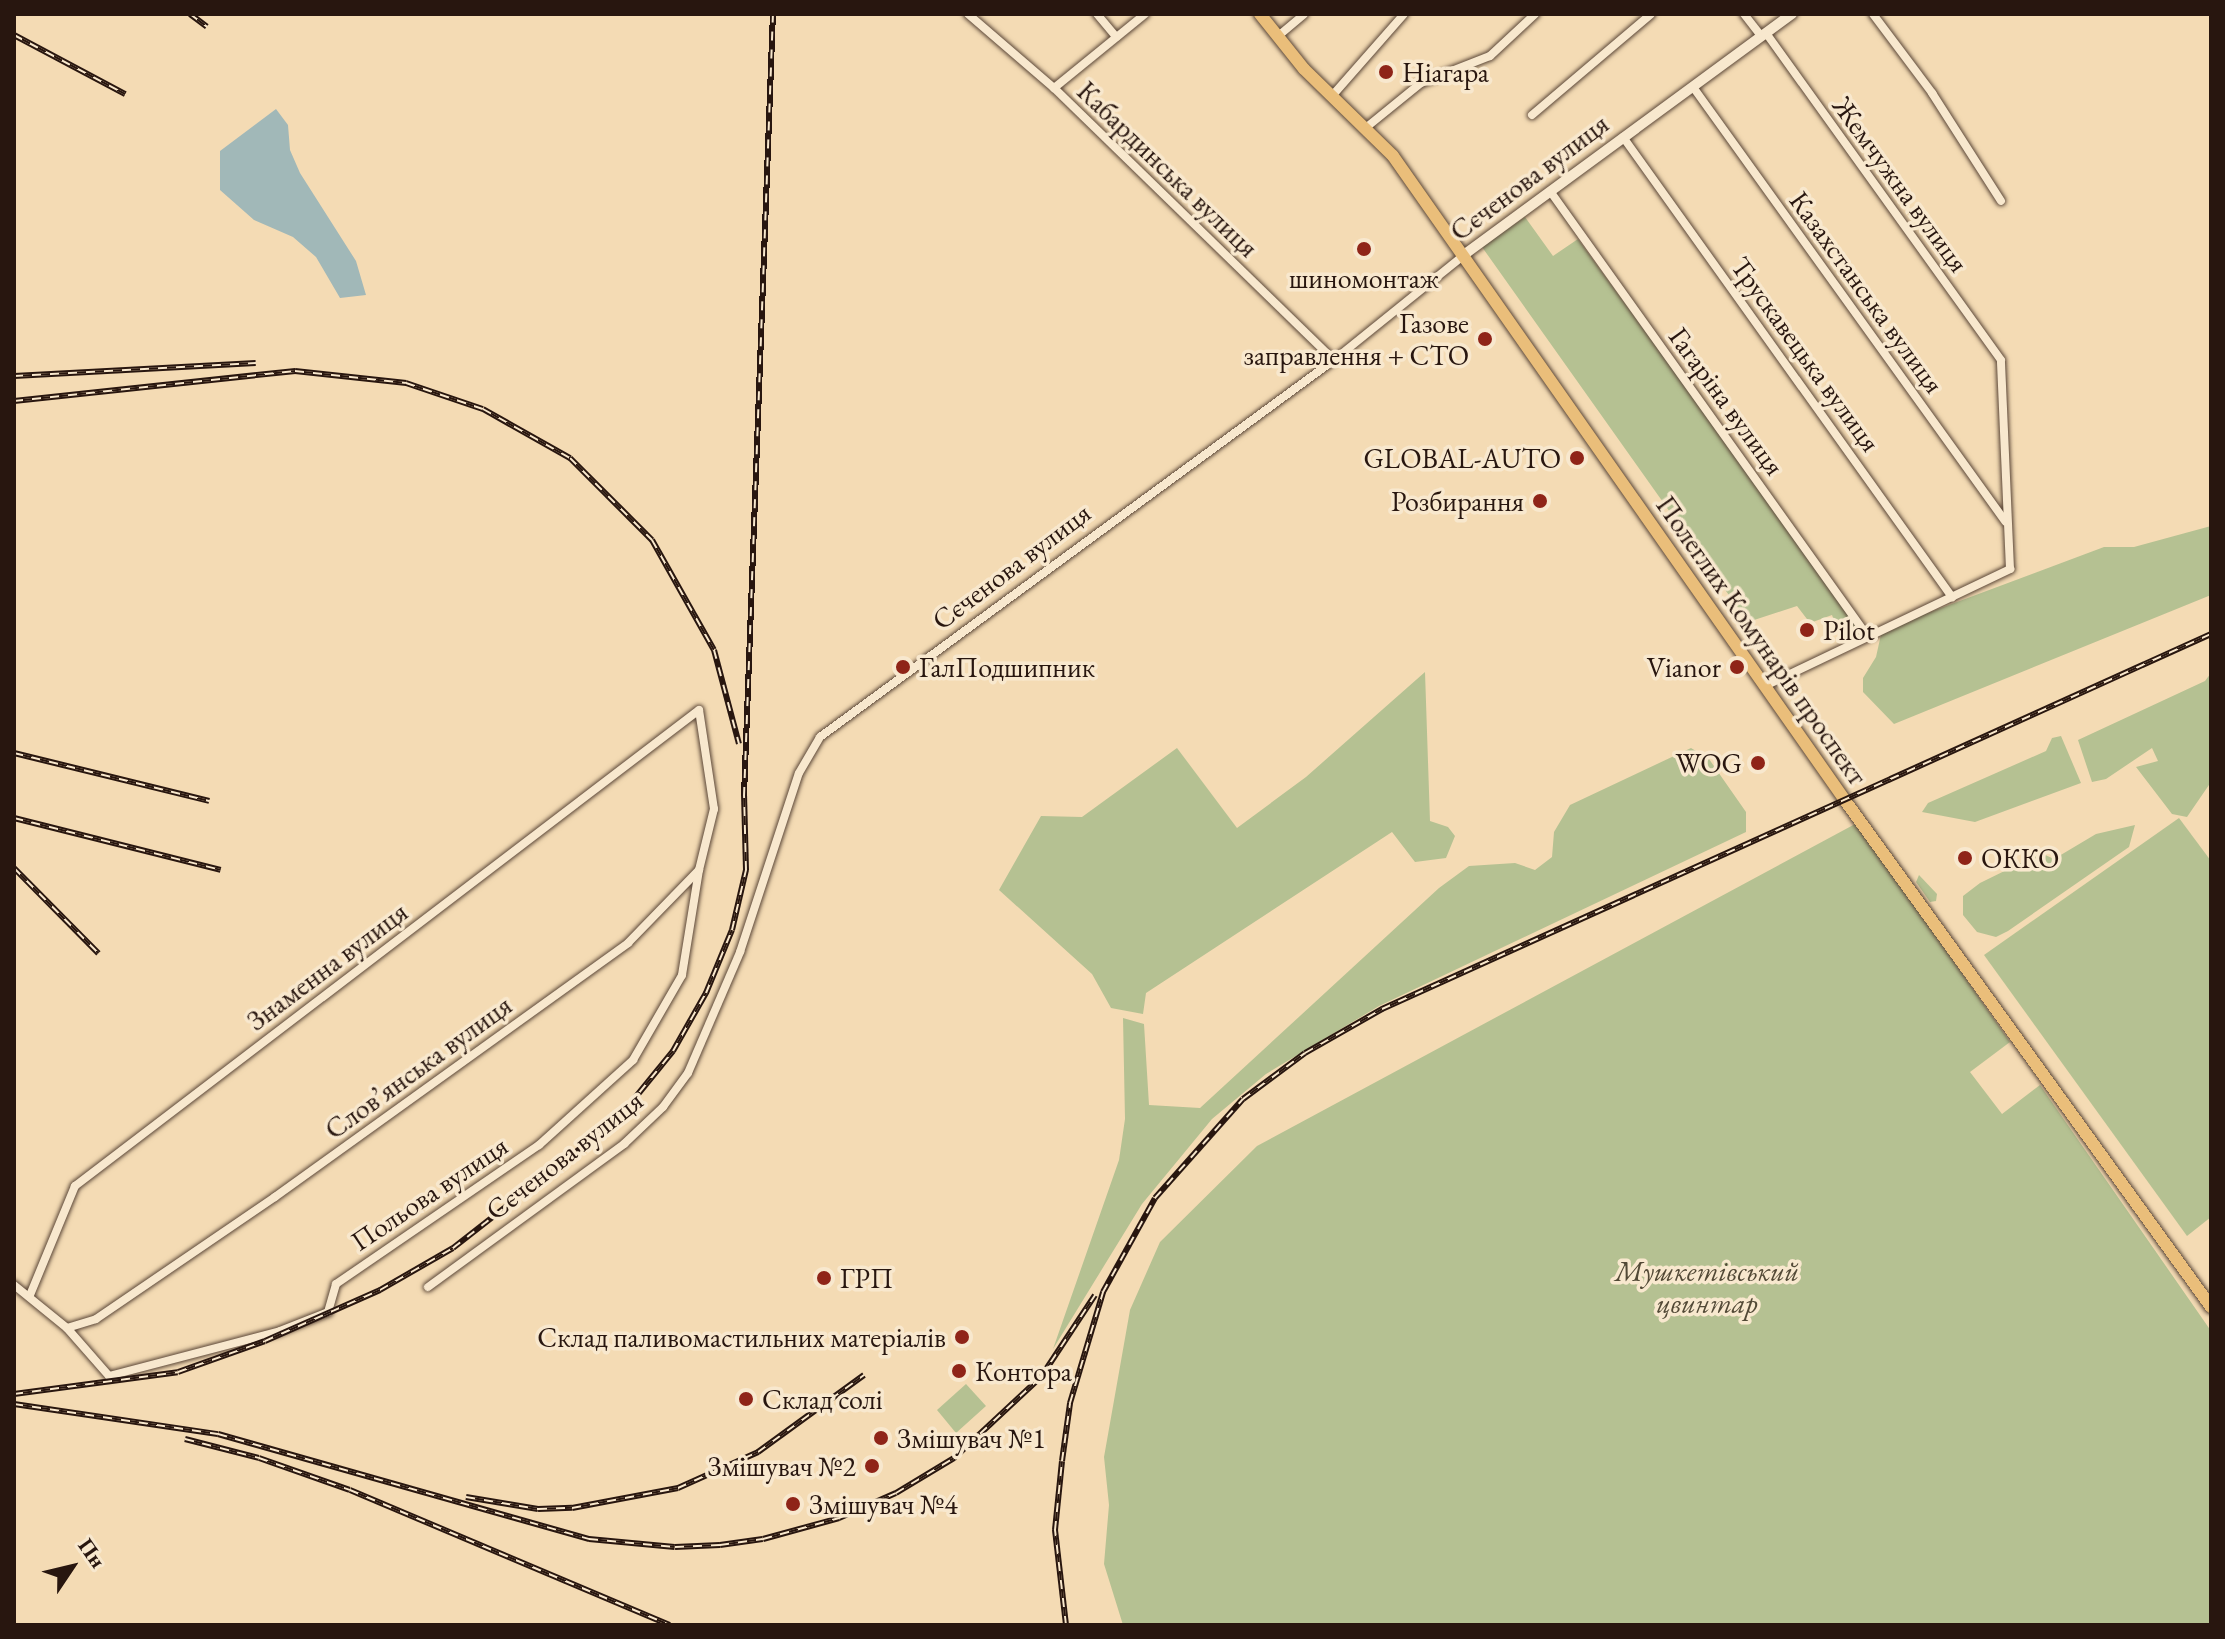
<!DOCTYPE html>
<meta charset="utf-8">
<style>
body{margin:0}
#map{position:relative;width:2225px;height:1639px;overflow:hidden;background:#f4dbb4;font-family:"EB Garamond",serif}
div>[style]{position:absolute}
.green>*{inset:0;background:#b5c192}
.water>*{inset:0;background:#a1b8b8}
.roads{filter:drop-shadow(0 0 2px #5b4738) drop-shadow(0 0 2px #5b4738)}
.minor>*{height:8px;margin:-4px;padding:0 4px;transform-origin:4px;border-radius:4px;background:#f8e8ce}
.tertiary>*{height:10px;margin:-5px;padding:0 5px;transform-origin:5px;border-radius:5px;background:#f8e8ce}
.primary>*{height:12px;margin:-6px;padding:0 6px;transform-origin:6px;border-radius:6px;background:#eabe7a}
.rail>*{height:6px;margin-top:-3px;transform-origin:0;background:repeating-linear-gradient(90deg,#f8e8ce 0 9px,#28160f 0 18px);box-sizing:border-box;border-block:2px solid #28160f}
.dots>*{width:22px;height:22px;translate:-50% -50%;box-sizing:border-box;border:4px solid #f8e8ce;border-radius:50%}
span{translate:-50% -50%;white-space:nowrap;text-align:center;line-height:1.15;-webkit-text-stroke:7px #f8e8ce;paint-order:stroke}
.poi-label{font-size:28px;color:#28160f}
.left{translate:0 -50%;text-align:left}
.right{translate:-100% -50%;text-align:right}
.street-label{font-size:28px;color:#28160f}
.park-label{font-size:28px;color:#524936;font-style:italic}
.frame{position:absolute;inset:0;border:16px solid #28160f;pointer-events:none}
.north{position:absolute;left:32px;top:1527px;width:80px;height:80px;-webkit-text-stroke:6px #f8e8ce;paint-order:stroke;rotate:55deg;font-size:22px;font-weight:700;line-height:32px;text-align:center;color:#28160f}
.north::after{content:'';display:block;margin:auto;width:28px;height:36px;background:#28160f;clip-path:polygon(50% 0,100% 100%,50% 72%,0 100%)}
</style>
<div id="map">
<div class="green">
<i style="clip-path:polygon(1525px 217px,1553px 256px,1578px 239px,1856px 622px,1857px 635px,1842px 642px,1832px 615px,1810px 623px,1797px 606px,1748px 622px,1482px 247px)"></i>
<i style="clip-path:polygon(2211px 526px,2211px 595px,1894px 724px,1863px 692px,1863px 678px,1876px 657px,1882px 630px,2104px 547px,2134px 547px)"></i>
<i style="clip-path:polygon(1425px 672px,1430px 821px,1448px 827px,1455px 836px,1446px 858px,1415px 862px,1392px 832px,1146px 993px,1143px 1014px,1111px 1008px,1092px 974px,999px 890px,1041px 816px,1082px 817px,1177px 748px,1237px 828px,1306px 777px)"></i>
<i style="clip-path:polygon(2211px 673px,2211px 782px,2187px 817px,2172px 814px,2136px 767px,2158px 761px,2152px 748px,2106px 779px,2092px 782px,2078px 740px,2205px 681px)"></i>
<i style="clip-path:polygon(2061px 736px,2081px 783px,1975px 822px,1922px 812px,1928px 803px,2046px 751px,2052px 738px)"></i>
<i style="clip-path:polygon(1691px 748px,1709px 759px,1746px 812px,1746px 832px,1379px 1006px,1266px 1074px,1212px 1119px,1142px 1204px,1053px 1349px,1119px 1160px,1125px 1119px,1123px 1018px,1144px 1024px,1149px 1105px,1200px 1108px,1439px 888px,1469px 866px,1515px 863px,1535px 870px,1552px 857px,1554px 832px,1570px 805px)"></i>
<i style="clip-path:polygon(2179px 818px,2211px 861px,2211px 1217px,2187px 1236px,1984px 955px)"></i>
<i style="clip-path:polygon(1857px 823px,2010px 1042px,1970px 1072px,2002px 1114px,2040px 1085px,2211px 1331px,2211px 1625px,1123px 1625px,1104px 1564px,1109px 1505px,1104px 1457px,1130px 1310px,1160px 1242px,1257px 1146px)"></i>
<i style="clip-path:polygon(2135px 825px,2129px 847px,2008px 931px,1996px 937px,1977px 932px,1963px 915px,1963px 896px,1980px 883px,2041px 853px,2054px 859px,2096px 834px)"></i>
<i style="clip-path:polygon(1919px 875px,1937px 894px,1936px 901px,1930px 902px,1916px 882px)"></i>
<i style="clip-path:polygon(966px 1384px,986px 1406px,956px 1433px,937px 1410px)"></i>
</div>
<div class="water">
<i style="clip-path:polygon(276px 109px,288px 125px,290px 150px,300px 173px,356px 261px,366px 295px,340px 298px,316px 257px,293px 237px,254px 220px,220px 190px,220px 151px)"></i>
</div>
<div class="roads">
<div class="minor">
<i style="left:968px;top:14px;width:113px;rotate:40.7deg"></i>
<i style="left:1054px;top:88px;width:390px;rotate:44.2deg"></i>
<i style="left:1097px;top:14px;width:30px;rotate:50deg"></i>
<i style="left:1744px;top:14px;width:28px;rotate:52deg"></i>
<i style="left:1873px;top:14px;width:99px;rotate:53.2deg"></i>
<i style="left:1932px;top:93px;width:128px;rotate:57.4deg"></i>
<i style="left:1277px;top:37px;width:35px;rotate:-40deg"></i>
<i style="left:1693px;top:87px;width:535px;rotate:54.29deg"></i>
<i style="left:1054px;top:88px;width:117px;rotate:-39.1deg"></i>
<i style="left:1332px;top:96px;width:109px;rotate:-48.7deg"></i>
<i style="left:1532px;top:115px;width:156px;rotate:-40.3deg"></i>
<i style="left:1368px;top:126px;width:68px;rotate:-39.1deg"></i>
<i style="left:1421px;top:83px;width:74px;rotate:-21.4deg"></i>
<i style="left:1490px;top:56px;width:62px;rotate:-43deg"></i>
<i style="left:1623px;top:137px;width:566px;rotate:54.43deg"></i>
<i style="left:1550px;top:191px;width:548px;rotate:54.51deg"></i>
<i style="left:1765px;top:686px;width:272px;rotate:-25.5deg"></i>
<i style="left:2010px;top:569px;width:209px;rotate:-92.5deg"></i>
<i style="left:2001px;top:360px;width:403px;rotate:-125.7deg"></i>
<i style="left:14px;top:1285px;width:68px;rotate:39.1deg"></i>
<i style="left:67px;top:1328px;width:30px;rotate:-17deg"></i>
<i style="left:96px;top:1319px;width:217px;rotate:-34.3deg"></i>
<i style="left:275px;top:1197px;width:435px;rotate:-35.7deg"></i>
<i style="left:628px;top:943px;width:102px;rotate:-45.8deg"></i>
<i style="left:699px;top:870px;width:63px;rotate:-76.2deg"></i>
<i style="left:714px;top:809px;width:100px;rotate:-98.6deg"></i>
<i style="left:699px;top:710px;width:785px;rotate:142.66deg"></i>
<i style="left:75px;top:1186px;width:118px;rotate:112.4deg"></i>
<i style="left:428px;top:1287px;width:243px;rotate:-36.1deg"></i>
<i style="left:624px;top:1144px;width:54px;rotate:-43.5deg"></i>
<i style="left:663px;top:1107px;width:42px;rotate:-53.7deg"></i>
<i style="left:688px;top:1073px;width:132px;rotate:-66.7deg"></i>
<i style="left:740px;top:952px;width:188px;rotate:-71.8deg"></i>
<i style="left:799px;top:773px;width:42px;rotate:-59.7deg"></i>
<i style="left:820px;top:737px;width:637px;rotate:-36.26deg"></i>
<i style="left:1334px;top:360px;width:167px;rotate:-38.9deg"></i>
<i style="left:67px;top:1328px;width:64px;rotate:48.8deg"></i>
<i style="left:109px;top:1376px;width:177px;rotate:-14.7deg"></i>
<i style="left:280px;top:1331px;width:52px;rotate:-21.6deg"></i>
<i style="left:328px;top:1312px;width:29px;rotate:-74deg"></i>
<i style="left:336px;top:1284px;width:246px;rotate:-34.4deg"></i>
<i style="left:539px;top:1145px;width:127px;rotate:-42.1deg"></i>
<i style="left:633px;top:1060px;width:98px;rotate:-60deg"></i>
<i style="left:682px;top:975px;width:106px;rotate:-80.8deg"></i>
</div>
<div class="tertiary">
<i style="left:1465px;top:254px;width:406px;rotate:-36.3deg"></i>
</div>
<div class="primary">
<i style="left:1260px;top:14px;width:70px;rotate:51.3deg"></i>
<i style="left:1304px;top:69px;width:124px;rotate:44.3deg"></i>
<i style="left:1393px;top:156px;width:785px;rotate:54.95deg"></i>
<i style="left:1844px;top:799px;width:627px;rotate:54.15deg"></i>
</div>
</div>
<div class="rail">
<i style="left:190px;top:14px;width:21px;rotate:37deg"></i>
<i style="left:14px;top:35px;width:126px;rotate:28deg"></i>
<i style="left:14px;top:376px;width:242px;rotate:-3.1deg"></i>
<i style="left:14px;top:401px;width:283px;rotate:-6.1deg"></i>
<i style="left:295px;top:371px;width:112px;rotate:6.2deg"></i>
<i style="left:406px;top:383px;width:81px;rotate:18.7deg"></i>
<i style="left:483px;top:409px;width:100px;rotate:29.4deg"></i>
<i style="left:570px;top:458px;width:116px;rotate:45deg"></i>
<i style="left:652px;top:540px;width:126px;rotate:60.6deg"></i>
<i style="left:714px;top:650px;width:97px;rotate:75.1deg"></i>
<i style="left:14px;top:753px;width:201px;rotate:13.8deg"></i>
<i style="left:14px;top:818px;width:213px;rotate:14.1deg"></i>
<i style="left:14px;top:868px;width:120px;rotate:45.3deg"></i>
<i style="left:14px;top:1394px;width:165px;rotate:-7.6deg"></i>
<i style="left:178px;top:1372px;width:92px;rotate:-19.6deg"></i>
<i style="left:265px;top:1341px;width:126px;rotate:-23.9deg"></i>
<i style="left:380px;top:1290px;width:84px;rotate:-29.9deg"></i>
<i style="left:453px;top:1248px;width:208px;rotate:-38deg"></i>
<i style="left:617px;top:1120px;width:89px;rotate:-50.9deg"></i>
<i style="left:673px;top:1051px;width:67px;rotate:-60.4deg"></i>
<i style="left:706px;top:993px;width:68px;rotate:-67.6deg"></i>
<i style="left:732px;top:930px;width:62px;rotate:-76.9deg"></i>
<i style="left:746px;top:870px;width:74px;rotate:-91.5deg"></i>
<i style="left:744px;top:796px;width:783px;rotate:-87.88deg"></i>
<i style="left:14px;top:1404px;width:206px;rotate:8.4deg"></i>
<i style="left:218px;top:1434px;width:386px;rotate:15.8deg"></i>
<i style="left:589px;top:1539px;width:86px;rotate:5.3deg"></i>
<i style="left:675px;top:1547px;width:45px;rotate:-2.5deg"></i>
<i style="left:720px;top:1545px;width:43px;rotate:-7.9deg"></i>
<i style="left:763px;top:1539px;width:79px;rotate:-15.4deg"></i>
<i style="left:839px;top:1518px;width:62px;rotate:-23.7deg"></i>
<i style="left:896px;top:1493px;width:68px;rotate:-31.1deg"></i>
<i style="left:954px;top:1458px;width:119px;rotate:-43deg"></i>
<i style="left:1041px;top:1377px;width:98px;rotate:-56.6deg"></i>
<i style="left:185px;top:1439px;width:76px;rotate:14.4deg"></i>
<i style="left:259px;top:1458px;width:96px;rotate:19.4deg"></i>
<i style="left:350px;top:1490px;width:347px;rotate:22.9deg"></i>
<i style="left:466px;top:1497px;width:73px;rotate:9.5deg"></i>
<i style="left:538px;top:1509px;width:34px;rotate:-2deg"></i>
<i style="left:572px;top:1508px;width:108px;rotate:-10.7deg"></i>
<i style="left:678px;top:1488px;width:88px;rotate:-24.2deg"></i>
<i style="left:758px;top:1452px;width:131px;rotate:-36deg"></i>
<i style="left:1066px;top:1625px;width:96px;rotate:-96.6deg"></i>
<i style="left:1055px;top:1530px;width:69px;rotate:-84.2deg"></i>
<i style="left:1062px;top:1461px;width:59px;rotate:-82.1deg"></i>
<i style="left:1070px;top:1403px;width:116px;rotate:-73.4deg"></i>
<i style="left:1103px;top:1292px;width:107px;rotate:-61deg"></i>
<i style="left:1155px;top:1198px;width:132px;rotate:-48.4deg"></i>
<i style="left:1243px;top:1099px;width:77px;rotate:-36.6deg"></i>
<i style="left:1305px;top:1053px;width:89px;rotate:-29.7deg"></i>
<i style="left:1382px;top:1009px;width:910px;rotate:-24.34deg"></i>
</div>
<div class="dots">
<i style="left:1386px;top:72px;background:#8f2418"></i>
<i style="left:1364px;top:249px;background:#8f2418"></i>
<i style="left:1485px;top:339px;background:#8f2418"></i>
<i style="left:1577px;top:458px;background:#8f2418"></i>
<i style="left:1540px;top:501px;background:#8f2418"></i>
<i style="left:1807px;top:630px;background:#8f2418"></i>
<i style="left:903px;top:667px;background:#8f2418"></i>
<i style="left:1737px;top:667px;background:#8f2418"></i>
<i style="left:1758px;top:763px;background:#8f2418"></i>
<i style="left:1965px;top:858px;background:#8f2418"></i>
<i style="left:824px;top:1278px;background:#8f2418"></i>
<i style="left:962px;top:1337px;background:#8f2418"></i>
<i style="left:959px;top:1371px;background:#8f2418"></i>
<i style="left:746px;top:1399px;background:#8f2418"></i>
<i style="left:881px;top:1438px;background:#8f2418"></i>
<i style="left:872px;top:1466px;background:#8f2418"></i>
<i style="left:793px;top:1504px;background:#8f2418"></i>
</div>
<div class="poi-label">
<span class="left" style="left:1402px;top:72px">Ніагара</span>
<span style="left:1364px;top:278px">шиномонтаж</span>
<span class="right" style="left:1469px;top:339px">Газове<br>заправлення + СТО</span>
<span class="right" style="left:1561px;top:458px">GLOBAL-AUTO</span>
<span class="right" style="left:1524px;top:501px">Розбирання</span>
<span class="left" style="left:1823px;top:630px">Pilot</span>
<span class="left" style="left:919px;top:667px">ГалПодшипник</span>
<span class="right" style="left:1721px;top:667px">Vianor</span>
<span class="right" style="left:1742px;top:763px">WOG</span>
<span class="left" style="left:1981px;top:858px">ОККО</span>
<span class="left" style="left:840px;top:1278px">ГРП</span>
<span class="right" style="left:946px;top:1337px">Склад паливомастильних матеріалів</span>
<span class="left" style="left:975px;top:1371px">Контора</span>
<span class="left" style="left:762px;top:1399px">Склад солі</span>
<span class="left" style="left:897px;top:1438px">Змішувач №1</span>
<span class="right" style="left:856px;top:1466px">Змішувач №2</span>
<span class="left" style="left:809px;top:1504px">Змішувач №4</span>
</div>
<div class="street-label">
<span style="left:1168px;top:169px;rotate:44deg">Кабардинська вулиця</span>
<span style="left:1529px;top:177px;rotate:-37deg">Сєченова вулиця</span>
<span style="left:1901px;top:184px;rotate:54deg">Жемчужна вулиця</span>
<span style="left:1867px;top:292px;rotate:54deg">Казахстанська вулиця</span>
<span style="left:1806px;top:354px;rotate:54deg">Трускавецька вулиця</span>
<span style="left:1727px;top:401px;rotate:54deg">Гагаріна вулиця</span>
<span style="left:1011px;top:566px;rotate:-37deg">Сєченова вулиця</span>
<span style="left:1762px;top:640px;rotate:55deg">Полеглих Комунарів проспект</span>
<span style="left:327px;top:966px;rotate:-37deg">Знаменна вулиця</span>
<span style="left:418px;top:1067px;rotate:-36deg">Слов’янська вулиця</span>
<span style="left:564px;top:1155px;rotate:-38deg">Сєченова вулиця</span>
<span style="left:429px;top:1193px;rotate:-34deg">Польова вулиця</span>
</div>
<div class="park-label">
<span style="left:1707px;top:1287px">Мушкетівський<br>цвинтар</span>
</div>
<div class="frame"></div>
<div class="north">Пн</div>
</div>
